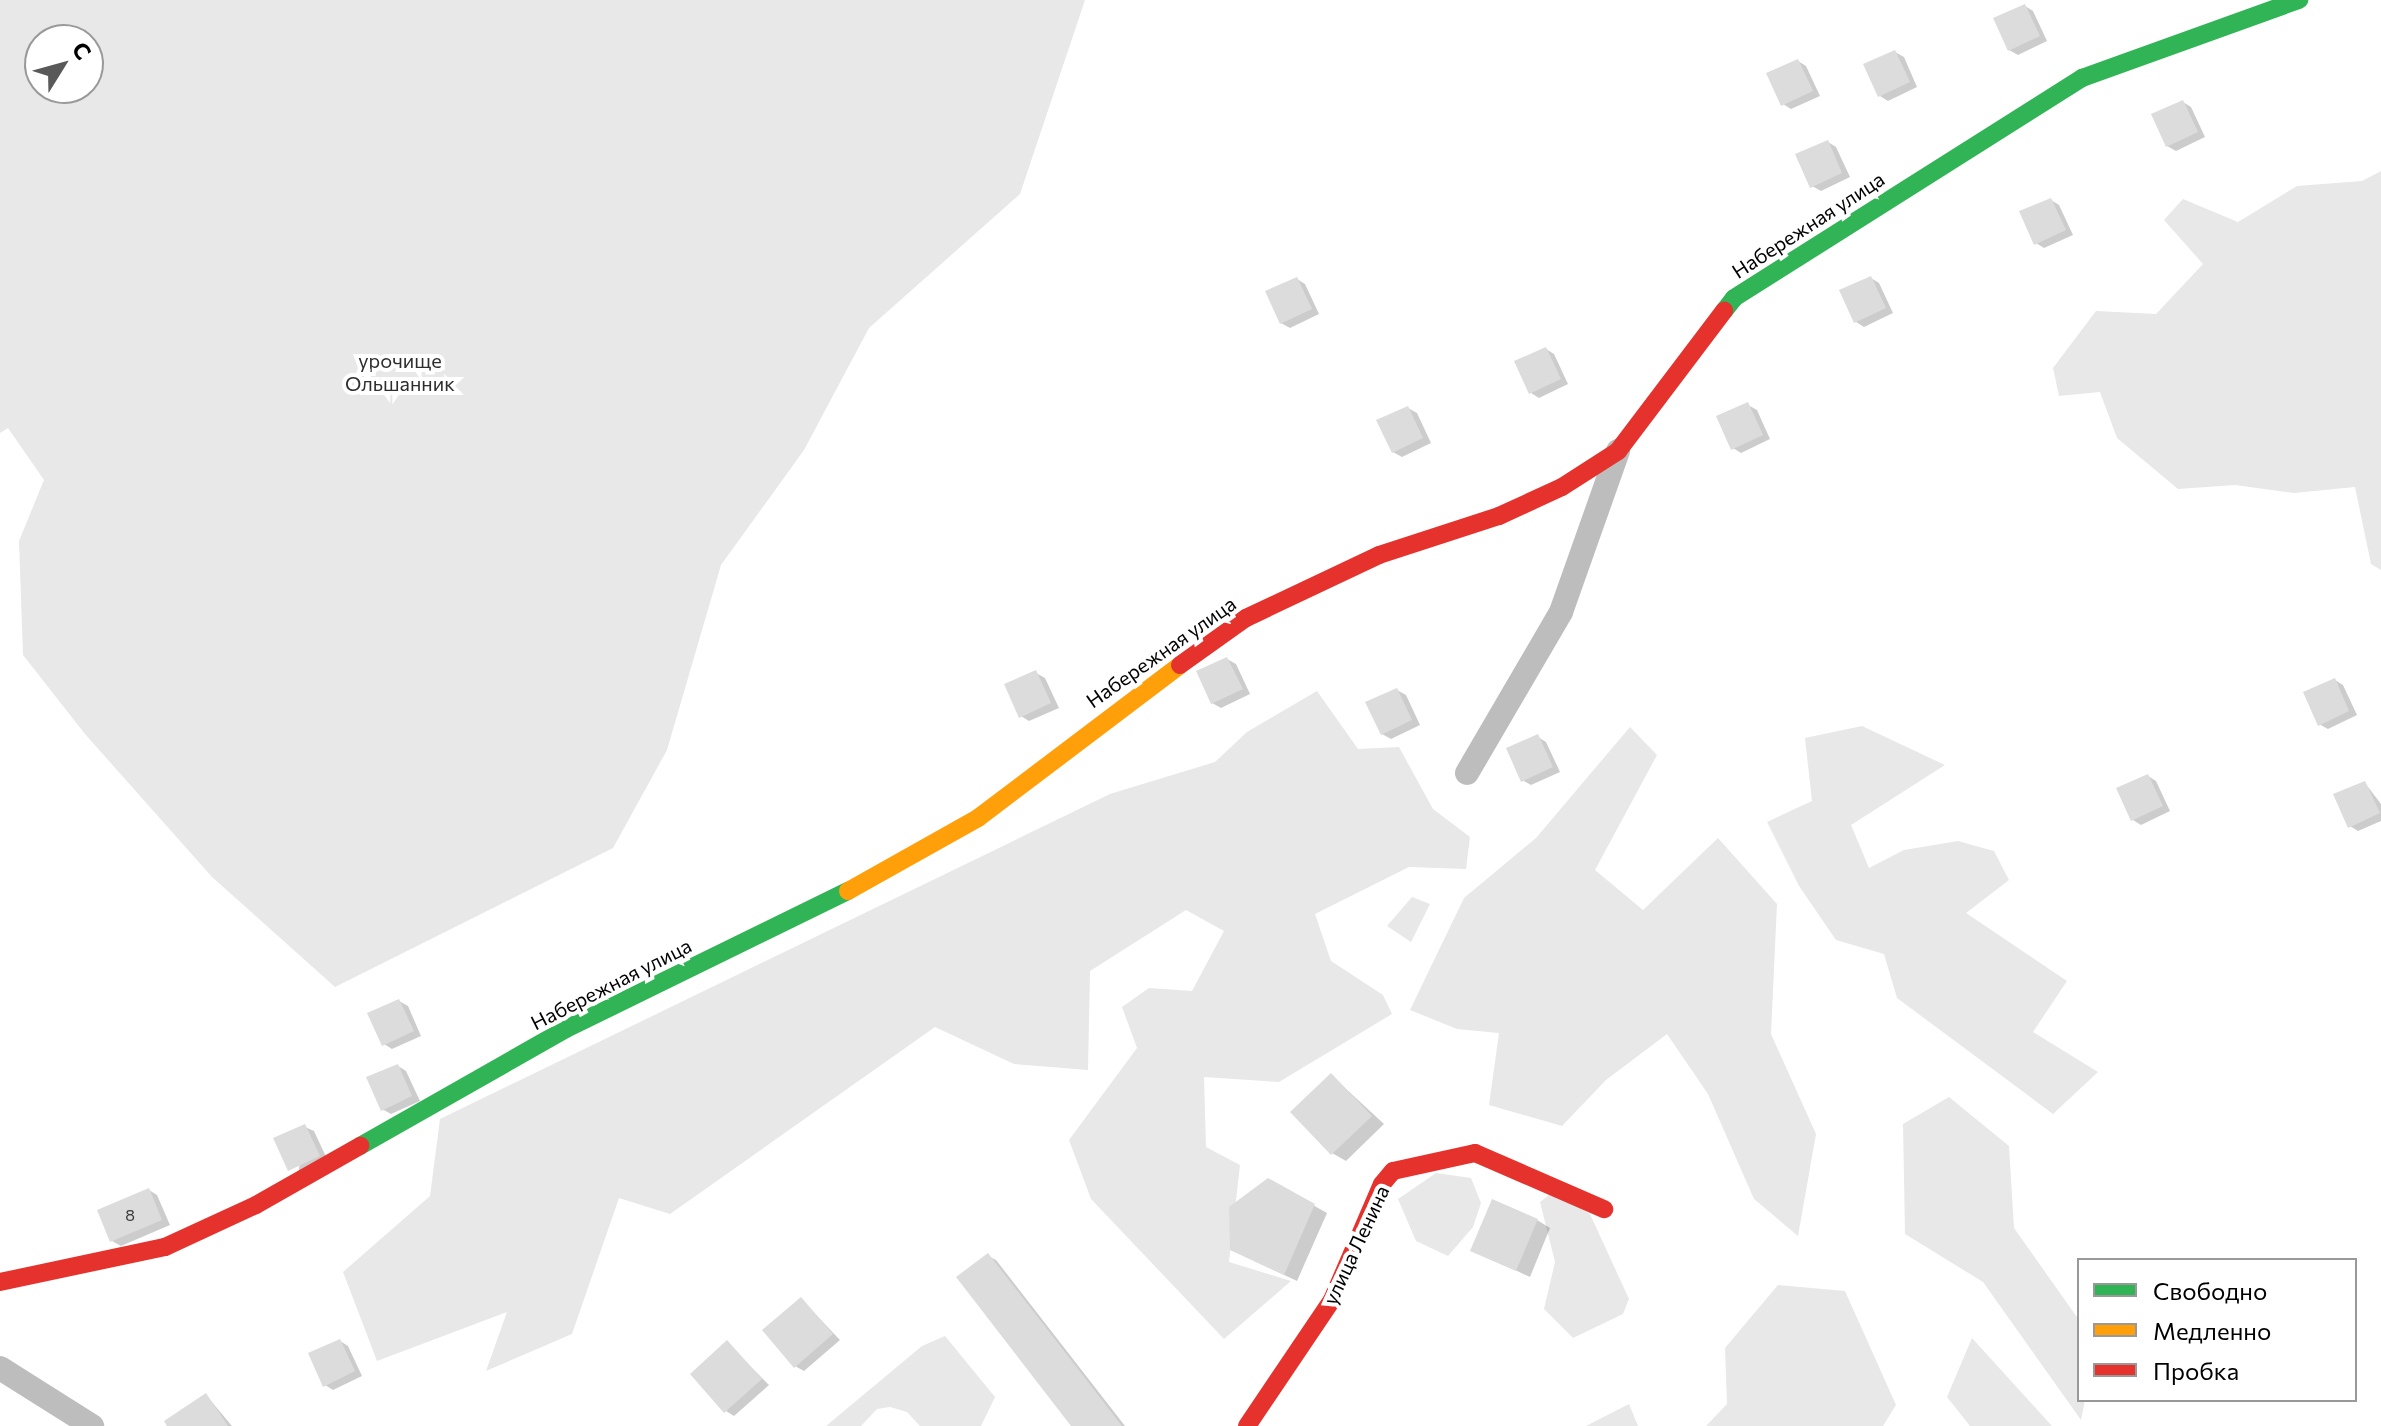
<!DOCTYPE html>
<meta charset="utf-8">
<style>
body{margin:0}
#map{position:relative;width:2381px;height:1426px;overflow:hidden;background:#fff;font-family:Commissioner,sans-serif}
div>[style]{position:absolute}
.green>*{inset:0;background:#e8e8e8}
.shadow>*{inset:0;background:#0003}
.building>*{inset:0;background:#dcdcdc}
.street>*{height:24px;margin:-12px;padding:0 12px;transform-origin:12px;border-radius:12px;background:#bdbdbd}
.fast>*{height:18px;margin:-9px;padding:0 9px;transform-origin:9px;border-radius:9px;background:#30b455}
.slow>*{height:18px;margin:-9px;padding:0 9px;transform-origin:9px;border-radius:9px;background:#ff9f0a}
.jam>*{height:18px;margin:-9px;padding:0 9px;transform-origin:9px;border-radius:9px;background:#e5322d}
span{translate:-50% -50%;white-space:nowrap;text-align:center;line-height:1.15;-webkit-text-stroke:8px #fff;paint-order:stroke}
.number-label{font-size:16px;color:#373737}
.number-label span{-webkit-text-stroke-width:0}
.street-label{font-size:20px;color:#000}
.park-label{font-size:20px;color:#2d2d2d}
.legend{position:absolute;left:2077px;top:1258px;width:280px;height:144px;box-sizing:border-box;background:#fff;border:2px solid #999;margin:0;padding:10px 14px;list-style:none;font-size:24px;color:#000}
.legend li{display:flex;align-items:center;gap:16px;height:40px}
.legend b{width:40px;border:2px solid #999}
.north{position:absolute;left:24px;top:24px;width:80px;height:80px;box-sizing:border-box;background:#fff;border:2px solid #999;border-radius:50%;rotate:53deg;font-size:22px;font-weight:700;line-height:32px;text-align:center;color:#000}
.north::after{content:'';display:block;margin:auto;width:28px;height:36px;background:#595959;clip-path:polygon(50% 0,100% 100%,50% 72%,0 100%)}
</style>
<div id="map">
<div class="green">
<i style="clip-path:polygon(evenodd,0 0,1085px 0,1020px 194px,869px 328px,804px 450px,721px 565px,667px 750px,613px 848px,335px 987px,212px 877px,85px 734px,23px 655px,19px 541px,44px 480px,8px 428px,0 433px,0 0,40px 40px,88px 40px,88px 88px,40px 88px,40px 40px)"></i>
<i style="clip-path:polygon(2381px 171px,2381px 570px,2371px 564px,2355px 487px,2294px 493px,2235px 485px,2178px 489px,2117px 438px,2100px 392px,2059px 396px,2053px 368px,2096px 311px,2156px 314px,2203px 264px,2164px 220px,2183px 199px,2238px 222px,2297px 186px,2362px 181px)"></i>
<i style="clip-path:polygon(1317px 691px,1358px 749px,1399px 747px,1433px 809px,1470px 837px,1466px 869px,1409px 867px,1315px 914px,1331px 961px,1383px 995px,1392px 1014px,1279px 1082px,1204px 1077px,1206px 1147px,1240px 1165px,1229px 1262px,1291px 1281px,1224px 1339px,1091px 1199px,1069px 1140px,1137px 1048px,1122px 1007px,1149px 988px,1192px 991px,1224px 931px,1186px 910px,1090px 971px,1088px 1070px,1014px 1064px,935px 1027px,670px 1214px,619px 1198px,572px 1334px,486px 1371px,507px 1312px,377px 1361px,343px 1272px,430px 1196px,440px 1119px,1110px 794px,1215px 762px,1247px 732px)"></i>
<i style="clip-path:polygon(1862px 726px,1945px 765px,1851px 825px,1869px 868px,1904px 850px,1958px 841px,1994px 851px,2009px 880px,1966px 913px,2067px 981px,2033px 1032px,2098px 1072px,2053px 1114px,1897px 998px,1884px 954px,1836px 940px,1799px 886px,1767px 822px,1812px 801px,1805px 738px)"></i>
<i style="clip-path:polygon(1630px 727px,1657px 755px,1595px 870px,1643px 910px,1718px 838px,1777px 904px,1771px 1034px,1816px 1134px,1798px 1236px,1754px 1199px,1708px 1094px,1667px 1034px,1606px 1080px,1562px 1126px,1489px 1105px,1499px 1033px,1457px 1029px,1410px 1010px,1464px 898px,1536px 838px)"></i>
<i style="clip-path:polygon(1412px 897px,1430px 904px,1411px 942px,1387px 926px)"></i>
<i style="clip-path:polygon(1949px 1097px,2009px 1146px,2014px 1228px,2079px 1320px,2079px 1400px,2085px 1400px,2081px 1420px,1983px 1282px,1905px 1234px,1903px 1124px)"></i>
<i style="clip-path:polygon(1436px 1173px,1471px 1178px,1481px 1203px,1473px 1227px,1448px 1256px,1416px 1241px,1398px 1199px)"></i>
<i style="clip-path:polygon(1553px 1192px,1590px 1214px,1629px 1299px,1623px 1314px,1573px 1338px,1544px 1309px,1555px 1262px,1540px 1202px)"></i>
<i style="clip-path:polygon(1778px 1285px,1845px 1291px,1896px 1405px,1883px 1426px,1706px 1426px,1727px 1404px,1725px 1348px)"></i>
<i style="clip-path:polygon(945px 1336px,995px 1397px,981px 1426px,920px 1426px,907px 1412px,890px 1407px,877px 1409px,861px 1426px,826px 1426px,922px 1346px)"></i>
<i style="clip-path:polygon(1972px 1338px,2052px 1426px,1970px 1426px,1947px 1397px)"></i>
<i style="clip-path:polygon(1629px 1404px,1638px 1426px,1586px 1426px)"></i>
</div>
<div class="shadow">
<i style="clip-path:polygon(2025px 6px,2033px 11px,2047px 41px,2018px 55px,2009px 50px)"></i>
<i style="clip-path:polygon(1895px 52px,1904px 57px,1917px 87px,1888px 101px,1880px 96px)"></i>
<i style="clip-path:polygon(1798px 61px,1806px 66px,1820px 96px,1791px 109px,1783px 104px)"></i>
<i style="clip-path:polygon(2183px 102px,2191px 107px,2205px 137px,2176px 151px,2167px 146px)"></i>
<i style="clip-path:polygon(1828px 142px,1836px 147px,1850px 177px,1821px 191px,1812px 186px)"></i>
<i style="clip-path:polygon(2051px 200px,2059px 205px,2073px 235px,2044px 248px,2036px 243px)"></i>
<i style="clip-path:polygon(1871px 278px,1879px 283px,1893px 313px,1864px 327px,1856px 322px)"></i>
<i style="clip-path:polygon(1297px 279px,1305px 284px,1319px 314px,1290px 328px,1281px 323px)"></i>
<i style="clip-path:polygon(1546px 349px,1554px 354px,1568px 384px,1539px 398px,1531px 393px)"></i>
<i style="clip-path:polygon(1748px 405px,1757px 410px,1770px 439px,1741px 453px,1733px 448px)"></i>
<i style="clip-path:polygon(1408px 408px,1417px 413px,1431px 443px,1402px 457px,1393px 452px)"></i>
<i style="clip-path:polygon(1227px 659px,1236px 664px,1250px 694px,1221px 708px,1212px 703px)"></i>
<i style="clip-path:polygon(1036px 673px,1045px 678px,1059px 708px,1029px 721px,1021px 716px)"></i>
<i style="clip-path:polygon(2335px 680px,2343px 685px,2357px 715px,2328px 729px,2319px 724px)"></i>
<i style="clip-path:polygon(1397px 690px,1406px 695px,1420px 725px,1391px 739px,1382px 734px)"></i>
<i style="clip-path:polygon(1538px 737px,1546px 742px,1560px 772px,1531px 785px,1522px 780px)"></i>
<i style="clip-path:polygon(2148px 776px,2156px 781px,2170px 811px,2141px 825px,2133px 820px)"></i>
<i style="clip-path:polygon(2365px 783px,2381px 804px,2381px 821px,2358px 831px,2350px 826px)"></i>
<i style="clip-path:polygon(399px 1001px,408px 1006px,421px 1036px,392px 1049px,384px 1044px)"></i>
<i style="clip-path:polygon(398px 1066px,406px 1071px,420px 1101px,391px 1114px,382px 1109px)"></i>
<i style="clip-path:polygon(1331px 1075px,1384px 1124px,1346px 1161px,1332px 1153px)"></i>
<i style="clip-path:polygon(305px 1127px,314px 1131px,328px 1161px,298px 1175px)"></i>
<i style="clip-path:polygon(1268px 1180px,1327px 1213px,1297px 1281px,1246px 1257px)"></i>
<i style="clip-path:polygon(149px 1190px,157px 1195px,170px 1225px,121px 1246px,112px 1241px)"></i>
<i style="clip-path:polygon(1537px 1220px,1550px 1228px,1530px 1277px,1472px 1250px)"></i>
<i style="clip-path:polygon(988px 1256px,996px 1260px,1125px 1426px,1074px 1426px)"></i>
<i style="clip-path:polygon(801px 1299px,840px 1340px,804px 1371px,795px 1366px)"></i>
<i style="clip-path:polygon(340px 1341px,348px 1346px,362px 1376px,333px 1390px,325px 1385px)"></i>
<i style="clip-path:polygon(727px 1343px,769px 1385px,734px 1416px,726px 1411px)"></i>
<i style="clip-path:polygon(206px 1395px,232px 1426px,169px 1426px)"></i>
</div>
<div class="building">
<i style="clip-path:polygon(2025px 4px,2040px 36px,2008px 51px,1993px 18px)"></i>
<i style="clip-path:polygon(1895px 50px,1910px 82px,1878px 97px,1863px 64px)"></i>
<i style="clip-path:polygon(1798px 59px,1813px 91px,1781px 106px,1766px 73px)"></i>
<i style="clip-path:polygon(2183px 100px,2198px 132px,2166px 147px,2151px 114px)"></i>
<i style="clip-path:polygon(1828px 140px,1842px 173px,1810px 188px,1795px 154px)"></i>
<i style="clip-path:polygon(2051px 198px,2066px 230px,2034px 245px,2019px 211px)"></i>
<i style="clip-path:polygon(1871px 276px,1886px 308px,1854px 323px,1839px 290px)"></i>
<i style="clip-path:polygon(1297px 277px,1312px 309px,1280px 324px,1265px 291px)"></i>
<i style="clip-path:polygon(1546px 347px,1561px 379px,1529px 394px,1514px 361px)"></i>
<i style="clip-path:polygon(1748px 402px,1763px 435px,1731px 450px,1716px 416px)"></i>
<i style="clip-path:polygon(1408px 406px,1423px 438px,1392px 453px,1376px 420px)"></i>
<i style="clip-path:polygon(1227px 657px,1243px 689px,1211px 704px,1196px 671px)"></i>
<i style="clip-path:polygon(1036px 670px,1051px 703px,1019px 718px,1004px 684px)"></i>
<i style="clip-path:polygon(2335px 678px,2349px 711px,2318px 726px,2303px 692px)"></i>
<i style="clip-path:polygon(1397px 688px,1412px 720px,1381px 735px,1365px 702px)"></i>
<i style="clip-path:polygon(1538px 734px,1553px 767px,1521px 782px,1506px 748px)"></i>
<i style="clip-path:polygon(2148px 774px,2163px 806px,2131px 821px,2116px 788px)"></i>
<i style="clip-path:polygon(2365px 781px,2380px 813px,2348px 828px,2333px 794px)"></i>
<i style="clip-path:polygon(399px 999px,414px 1031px,382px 1046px,367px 1013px)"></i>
<i style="clip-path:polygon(398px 1064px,412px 1096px,381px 1111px,366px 1077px)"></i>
<i style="clip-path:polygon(1331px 1073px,1372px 1116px,1331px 1155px,1290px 1112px)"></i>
<i style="clip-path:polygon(305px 1124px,320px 1156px,288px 1171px,273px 1138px)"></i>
<i style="clip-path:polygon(1268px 1178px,1315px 1204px,1284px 1275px,1230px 1250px,1229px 1207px)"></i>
<i style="clip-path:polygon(149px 1188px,162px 1220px,110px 1242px,97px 1210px)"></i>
<i style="clip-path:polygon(1492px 1199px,1538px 1219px,1516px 1271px,1470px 1251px)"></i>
<i style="clip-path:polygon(988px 1253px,1085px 1378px,1122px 1426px,1071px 1426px,956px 1277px)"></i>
<i style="clip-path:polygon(801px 1297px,833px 1334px,794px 1368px,762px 1330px)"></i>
<i style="clip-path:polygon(340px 1339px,355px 1371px,323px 1387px,308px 1353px)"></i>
<i style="clip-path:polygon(727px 1340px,762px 1379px,724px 1413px,690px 1374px)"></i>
<i style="clip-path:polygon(206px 1393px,228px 1426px,167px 1426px,164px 1421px)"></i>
</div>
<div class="street">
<i style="left:1467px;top:773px;width:186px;rotate:-59.7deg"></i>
<i style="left:1561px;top:612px;width:171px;rotate:-70.5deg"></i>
<i style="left:0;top:1368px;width:109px;rotate:32.2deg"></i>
</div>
<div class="fast">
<i style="left:1724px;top:311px;width:16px;rotate:-52deg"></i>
<i style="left:1734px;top:298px;width:412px;rotate:-32.3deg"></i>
<i style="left:2082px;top:78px;width:231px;rotate:-19.8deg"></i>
<i style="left:360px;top:1146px;width:237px;rotate:-29.6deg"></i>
<i style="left:566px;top:1029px;width:314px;rotate:-26.1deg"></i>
</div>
<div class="slow">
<i style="left:848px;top:891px;width:149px;rotate:-29.3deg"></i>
<i style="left:978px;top:818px;width:253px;rotate:-37.1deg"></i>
</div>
<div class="jam">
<i style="left:1180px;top:665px;width:81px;rotate:-35.5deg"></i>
<i style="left:1246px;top:618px;width:147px;rotate:-25.3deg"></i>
<i style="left:1379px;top:555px;width:126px;rotate:-18deg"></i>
<i style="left:1499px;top:516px;width:69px;rotate:-24.7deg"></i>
<i style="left:1562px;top:487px;width:67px;rotate:-32.7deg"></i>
<i style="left:1618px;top:451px;width:176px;rotate:-52.9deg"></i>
<i style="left:0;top:1282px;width:169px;rotate:-12deg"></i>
<i style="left:165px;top:1247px;width:100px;rotate:-24.8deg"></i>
<i style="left:256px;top:1205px;width:120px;rotate:-29.6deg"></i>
<i style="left:1247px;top:1426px;width:152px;rotate:-56deg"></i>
<i style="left:1332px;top:1300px;width:126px;rotate:-66.7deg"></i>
<i style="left:1382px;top:1184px;width:17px;rotate:-50deg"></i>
<i style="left:1393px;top:1171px;width:84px;rotate:-12.4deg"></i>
<i style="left:1475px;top:1153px;width:141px;rotate:23.5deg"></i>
</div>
<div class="number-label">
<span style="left:130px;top:1215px">8</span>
</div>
<div class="street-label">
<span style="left:1808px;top:225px;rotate:-33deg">Набережная улица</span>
<span style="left:1161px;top:652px;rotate:-35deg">Набережная улица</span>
<span style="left:611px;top:984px;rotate:-27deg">Набережная улица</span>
<span style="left:1356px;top:1245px;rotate:-65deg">улица Ленина</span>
</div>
<div class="park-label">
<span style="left:400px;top:372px">урочище<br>Ольшанник</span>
</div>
<ul class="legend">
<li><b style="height:10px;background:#30b455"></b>Свободно</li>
<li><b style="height:10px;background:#ff9f0a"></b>Медленно</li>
<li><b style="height:10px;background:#e5322d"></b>Пробка</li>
</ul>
<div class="north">С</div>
</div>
